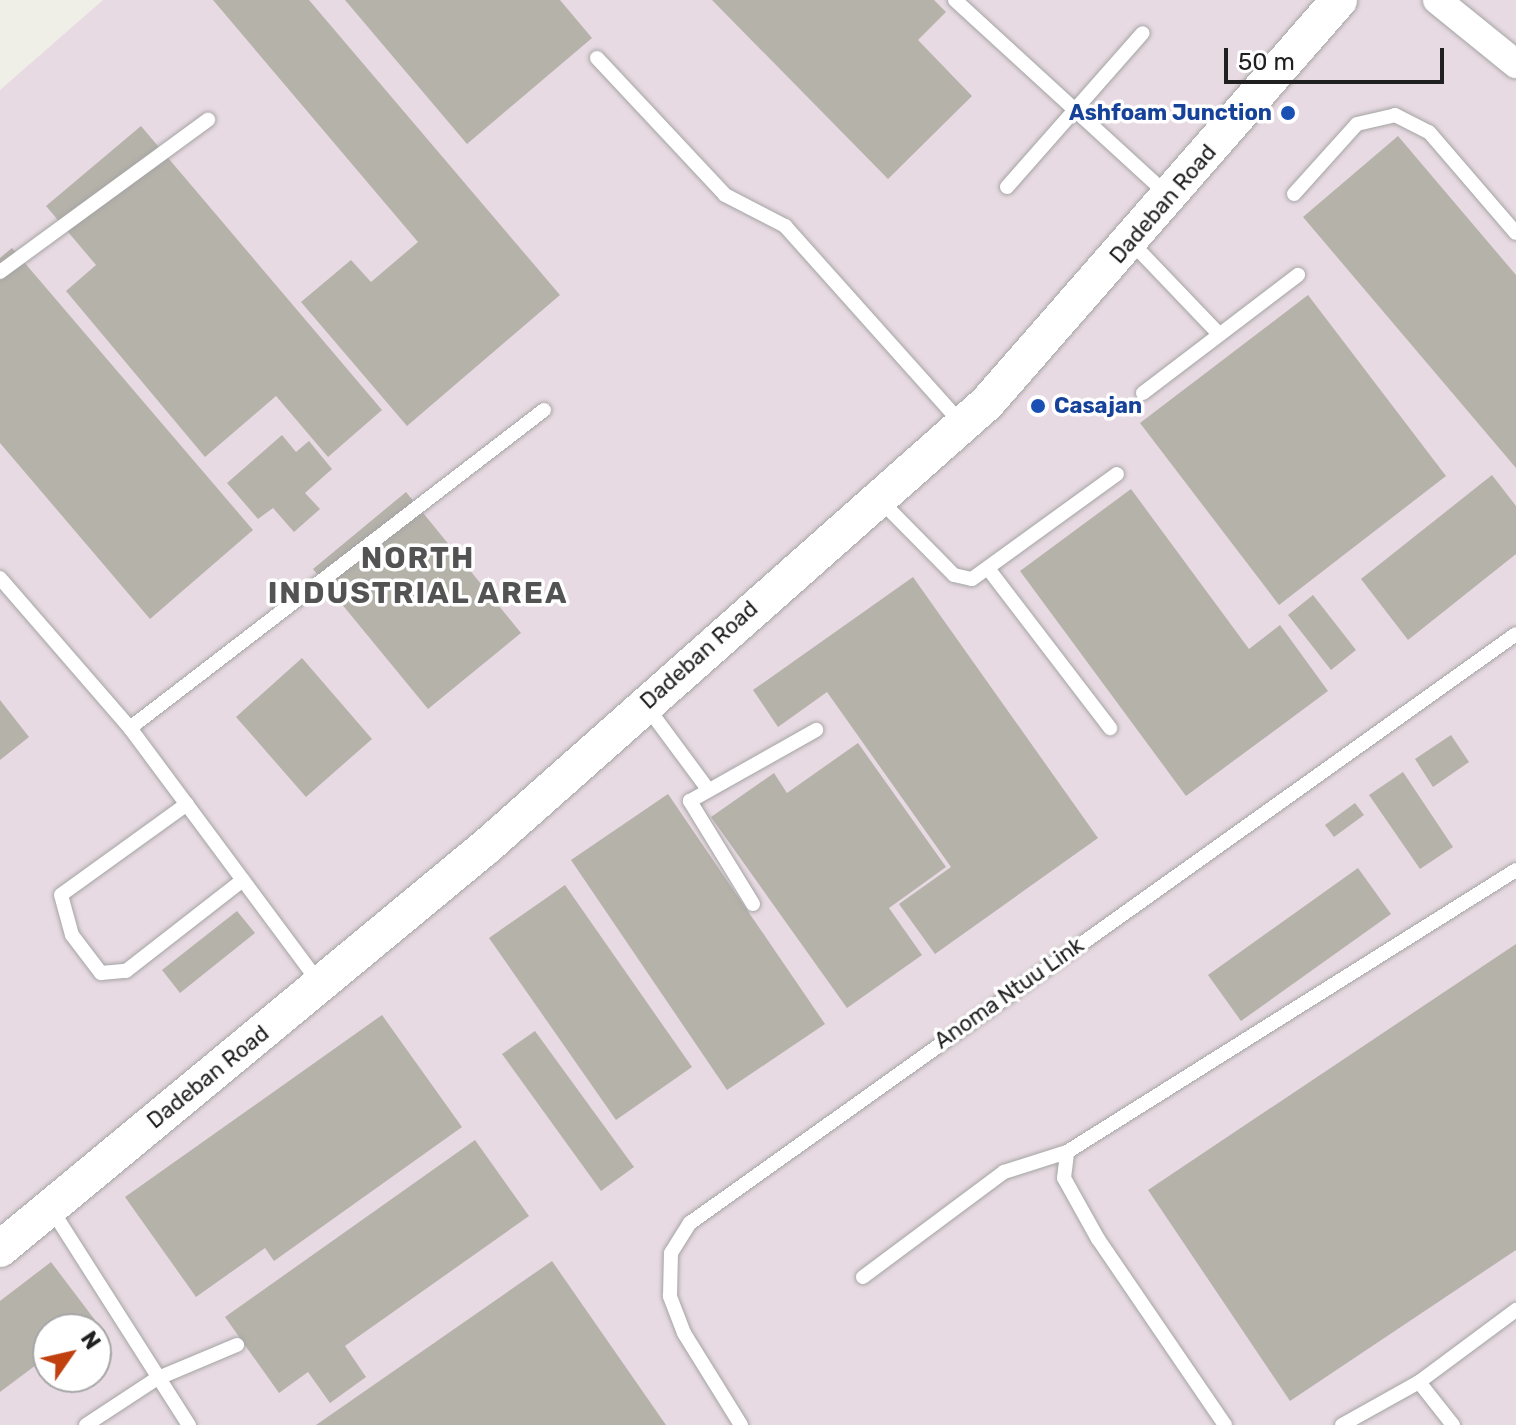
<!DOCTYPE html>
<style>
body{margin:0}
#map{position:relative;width:1516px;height:1425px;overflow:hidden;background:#f0efe7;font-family:Rubik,sans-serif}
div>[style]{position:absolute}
.industrial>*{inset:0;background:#e8dae2}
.building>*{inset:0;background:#b5b2aa}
.roads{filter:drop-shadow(0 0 2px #a4a4a4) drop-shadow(0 0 2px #a4a4a4)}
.service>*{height:14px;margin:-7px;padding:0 7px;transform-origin:7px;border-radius:7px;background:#fff}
.minor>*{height:28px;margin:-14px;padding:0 14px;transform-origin:14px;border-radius:14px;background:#fff}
.tertiary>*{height:36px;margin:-18px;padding:0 18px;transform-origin:18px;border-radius:18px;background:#fff}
.dots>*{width:22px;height:22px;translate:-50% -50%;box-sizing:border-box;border:4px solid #fff;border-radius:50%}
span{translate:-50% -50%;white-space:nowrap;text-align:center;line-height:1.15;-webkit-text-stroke:7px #fff;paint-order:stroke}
.transit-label{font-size:22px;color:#164399;font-weight:700}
.right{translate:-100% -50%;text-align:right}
.left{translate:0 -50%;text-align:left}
.street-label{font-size:22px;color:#202020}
.district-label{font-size:30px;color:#535353;font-weight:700;letter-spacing:2px}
.north{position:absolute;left:32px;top:1313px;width:80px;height:80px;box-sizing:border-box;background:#fff;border:2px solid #a6a6a6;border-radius:50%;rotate:56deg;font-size:22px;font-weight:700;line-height:32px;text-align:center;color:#202020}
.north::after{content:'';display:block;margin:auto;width:28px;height:36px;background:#c04010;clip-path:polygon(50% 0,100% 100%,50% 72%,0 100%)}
.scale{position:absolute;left:1224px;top:48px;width:220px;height:36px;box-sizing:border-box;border:4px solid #202020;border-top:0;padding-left:10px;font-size:24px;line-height:28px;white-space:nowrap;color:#202020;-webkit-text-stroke:6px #fff;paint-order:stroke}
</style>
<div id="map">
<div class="industrial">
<i style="clip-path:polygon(evenodd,103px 0,1516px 0,1516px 1425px,0 1425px,0 90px,103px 0,48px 1329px,96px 1329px,96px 1377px,48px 1377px,48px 1329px)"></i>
</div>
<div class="building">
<i style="clip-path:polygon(213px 0,309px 0,560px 295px,407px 426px,301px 302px,351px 260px,371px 282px,418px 242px)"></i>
<i style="clip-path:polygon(345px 0,560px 0,592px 38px,467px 144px)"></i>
<i style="clip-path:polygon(712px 0,934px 0,946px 12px,918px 40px,972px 96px,888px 179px)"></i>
<i style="clip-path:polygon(141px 126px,382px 410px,328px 457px,276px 396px,205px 457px,66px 291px,96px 265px,46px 206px)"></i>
<i style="clip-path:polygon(1398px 136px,1516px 275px,1516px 468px,1303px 217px)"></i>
<i style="clip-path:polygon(12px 248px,253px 530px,150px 619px,0 443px,0 258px)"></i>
<i style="clip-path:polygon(1308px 295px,1446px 476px,1279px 605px,1140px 423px)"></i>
<i style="clip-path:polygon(282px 435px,296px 452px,309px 441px,332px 469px,305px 493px,320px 509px,294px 532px,273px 508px,258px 519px,227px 483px)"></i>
<i style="clip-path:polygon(1492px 475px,1516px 506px,1516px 554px,1408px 640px,1361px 579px)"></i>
<i style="clip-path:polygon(1131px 489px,1249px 649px,1280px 625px,1328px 691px,1186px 796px,1020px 571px)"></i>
<i style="clip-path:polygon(406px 492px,521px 633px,428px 709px,313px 569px)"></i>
<i style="clip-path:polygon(913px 577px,1098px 838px,935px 954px,899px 904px,951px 867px,827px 692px,778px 727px,753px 690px)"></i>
<i style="clip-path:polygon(1313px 595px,1356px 650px,1331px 670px,1288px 615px)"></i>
<i style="clip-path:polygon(302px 658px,372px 739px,306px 797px,236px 717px)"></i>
<i style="clip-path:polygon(0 700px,29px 737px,0 760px)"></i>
<i style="clip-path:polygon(1451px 735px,1469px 762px,1433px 787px,1415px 759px)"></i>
<i style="clip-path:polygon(858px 743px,946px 867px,889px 908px,922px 955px,847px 1008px,711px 817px,774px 773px,787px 793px)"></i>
<i style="clip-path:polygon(1403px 772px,1453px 847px,1420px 869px,1369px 795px)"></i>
<i style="clip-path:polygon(668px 794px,825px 1024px,727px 1090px,571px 860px)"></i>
<i style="clip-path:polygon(1355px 803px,1364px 815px,1334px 837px,1325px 825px)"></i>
<i style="clip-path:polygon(1358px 868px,1391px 914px,1241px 1021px,1208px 975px)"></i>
<i style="clip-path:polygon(565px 885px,692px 1067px,616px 1120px,489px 938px)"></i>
<i style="clip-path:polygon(237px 911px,255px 933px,180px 993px,162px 970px)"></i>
<i style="clip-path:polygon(1516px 944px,1516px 1250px,1290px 1401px,1148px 1190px)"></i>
<i style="clip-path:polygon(382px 1015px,462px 1127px,274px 1261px,265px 1248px,196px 1297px,125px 1197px)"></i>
<i style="clip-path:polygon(535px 1031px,634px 1167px,601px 1191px,502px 1054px)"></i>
<i style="clip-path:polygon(475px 1140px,529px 1216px,345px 1346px,366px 1377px,330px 1403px,308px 1372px,279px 1393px,225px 1317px)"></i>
<i style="clip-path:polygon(552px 1261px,666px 1425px,316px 1425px)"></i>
<i style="clip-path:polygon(51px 1262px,95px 1320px,84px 1329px,48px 1329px,48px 1356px,0 1392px,0 1301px)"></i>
</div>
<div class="roads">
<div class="service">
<i style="left:955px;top:0;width:287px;rotate:42.5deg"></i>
<i style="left:597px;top:58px;width:187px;rotate:46.9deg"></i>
<i style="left:725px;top:195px;width:68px;rotate:27.3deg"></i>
<i style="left:785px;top:226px;width:266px;rotate:48.2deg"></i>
<i style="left:1007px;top:187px;width:205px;rotate:-48.6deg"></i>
<i style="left:1294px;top:194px;width:94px;rotate:-48deg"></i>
<i style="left:1357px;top:124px;width:39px;rotate:-13deg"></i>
<i style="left:1395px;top:115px;width:38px;rotate:27deg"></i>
<i style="left:1429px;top:132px;width:133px;rotate:49.3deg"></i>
<i style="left:1131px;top:242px;width:124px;rotate:46.3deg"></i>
<i style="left:0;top:272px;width:258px;rotate:-36.2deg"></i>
<i style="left:1143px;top:393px;width:195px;rotate:-37.3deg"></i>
<i style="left:878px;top:498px;width:108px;rotate:45.4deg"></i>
<i style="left:954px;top:575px;width:18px;rotate:13deg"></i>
<i style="left:972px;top:579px;width:179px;rotate:-35.9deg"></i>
<i style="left:990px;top:571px;width:198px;rotate:52.6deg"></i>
<i style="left:0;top:578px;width:198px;rotate:49.1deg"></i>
<i style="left:130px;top:728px;width:319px;rotate:53.4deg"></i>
<i style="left:647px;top:707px;width:101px;rotate:53.5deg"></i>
<i style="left:130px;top:728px;width:522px;rotate:-37.53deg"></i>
<i style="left:187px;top:804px;width:155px;rotate:144.2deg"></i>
<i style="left:61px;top:895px;width:41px;rotate:74.6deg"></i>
<i style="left:72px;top:935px;width:48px;rotate:52.7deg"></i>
<i style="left:101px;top:973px;width:25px;rotate:-5deg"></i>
<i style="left:126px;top:971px;width:148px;rotate:-37.9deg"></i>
<i style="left:753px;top:904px;width:121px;rotate:-121.5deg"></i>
<i style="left:690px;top:801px;width:145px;rotate:-29.4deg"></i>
<i style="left:50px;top:1207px;width:259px;rotate:57.5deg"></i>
<i style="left:863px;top:1277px;width:176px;rotate:-36.7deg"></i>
<i style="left:1004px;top:1172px;width:66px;rotate:-17.6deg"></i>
<i style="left:1419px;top:1382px;width:121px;rotate:-36.6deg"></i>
<i style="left:86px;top:1425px;width:84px;rotate:-33.3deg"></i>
<i style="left:156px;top:1379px;width:88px;rotate:-22.8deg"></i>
<i style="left:741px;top:1425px;width:108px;rotate:-121.8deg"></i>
<i style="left:684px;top:1333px;width:40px;rotate:-111deg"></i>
<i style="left:670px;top:1296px;width:43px;rotate:-88.7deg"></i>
<i style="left:671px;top:1253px;width:36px;rotate:-58deg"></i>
<i style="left:690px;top:1223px;width:1014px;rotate:-35.49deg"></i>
<i style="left:1225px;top:1425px;width:225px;rotate:-124.3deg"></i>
<i style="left:1098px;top:1239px;width:70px;rotate:-119.1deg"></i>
<i style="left:1064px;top:1178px;width:26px;rotate:-83deg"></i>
<i style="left:1067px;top:1152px;width:530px;rotate:-32.13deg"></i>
<i style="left:1342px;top:1425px;width:88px;rotate:-29.2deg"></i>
<i style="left:1419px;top:1382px;width:55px;rotate:51.7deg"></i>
</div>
<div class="minor">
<i style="left:1437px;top:0;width:102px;rotate:39deg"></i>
</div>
<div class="tertiary">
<i style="left:0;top:1249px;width:632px;rotate:-39.61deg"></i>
<i style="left:487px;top:846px;width:668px;rotate:-41.54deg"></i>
<i style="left:987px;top:403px;width:535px;rotate:-48.86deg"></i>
</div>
</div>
<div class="dots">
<i style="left:1288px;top:113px;background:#1a4fb4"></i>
<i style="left:1038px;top:406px;background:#1a4fb4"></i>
</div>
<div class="transit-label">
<span class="right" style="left:1272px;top:113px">Ashfoam Junction</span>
<span class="left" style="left:1054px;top:406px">Casajan</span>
</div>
<div class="street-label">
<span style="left:1163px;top:204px;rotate:-49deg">Dadeban Road</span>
<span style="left:699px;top:655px;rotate:-42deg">Dadeban Road</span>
<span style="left:1009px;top:993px;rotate:-35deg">Anoma Ntuu Link</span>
<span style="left:208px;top:1077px;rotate:-39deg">Dadeban Road</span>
</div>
<div class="district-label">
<span style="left:418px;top:575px">NORTH<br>INDUSTRIAL AREA</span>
</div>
<div class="north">N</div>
<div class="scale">50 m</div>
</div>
